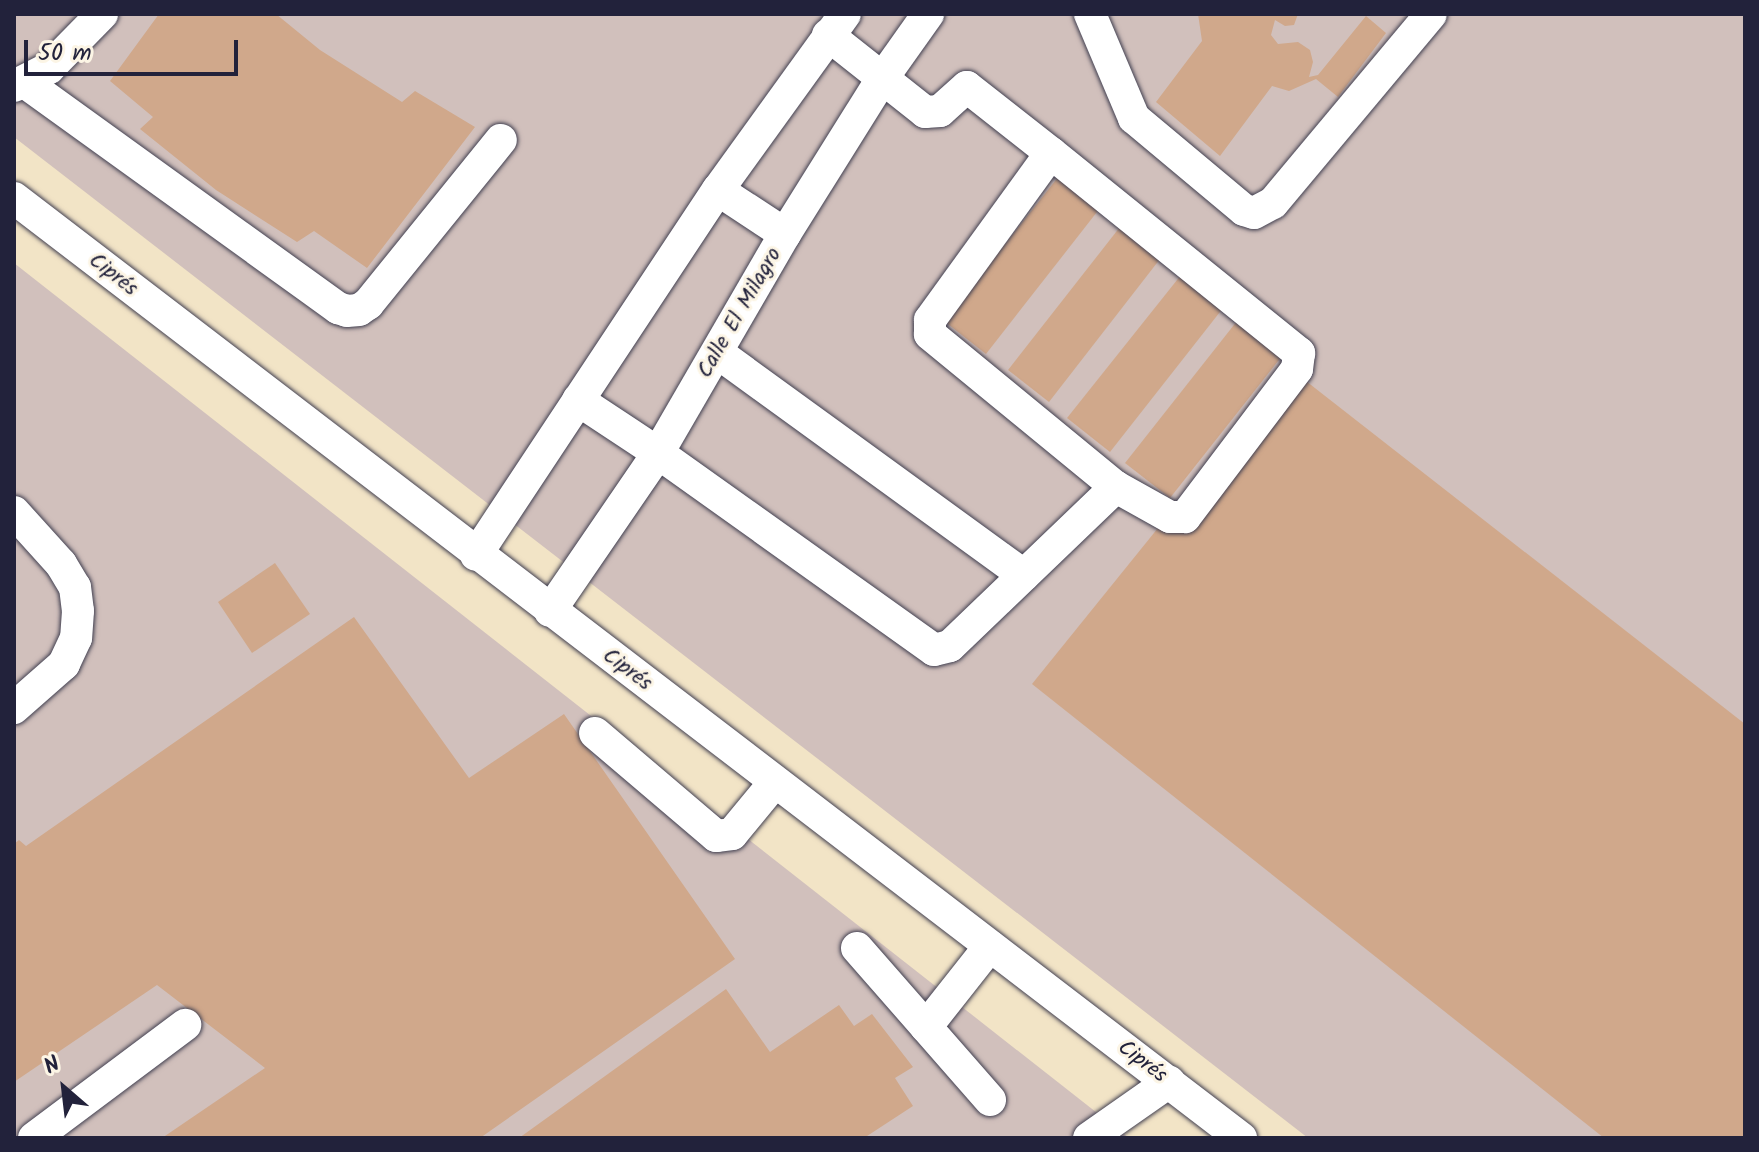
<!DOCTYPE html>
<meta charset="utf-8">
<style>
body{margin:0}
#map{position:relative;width:1759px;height:1152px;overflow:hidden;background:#f2e4c6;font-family:Kalam,sans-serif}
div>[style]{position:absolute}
.industrial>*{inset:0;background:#d1c0bc}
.building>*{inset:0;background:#d0a88b}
.roads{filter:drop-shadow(0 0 2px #413f50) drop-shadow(0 0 2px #413f50)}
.minor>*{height:32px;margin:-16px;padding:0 16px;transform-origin:16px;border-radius:16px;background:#fff}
span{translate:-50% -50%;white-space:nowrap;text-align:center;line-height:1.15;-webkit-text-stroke:6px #fcf5e5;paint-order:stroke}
.street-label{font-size:22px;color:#22223b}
.frame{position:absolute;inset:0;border:16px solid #22223b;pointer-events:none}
.north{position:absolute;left:24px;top:1048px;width:80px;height:80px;-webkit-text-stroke:6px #fcf5e5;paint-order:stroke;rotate:332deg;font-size:22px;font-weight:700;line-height:32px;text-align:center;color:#22223b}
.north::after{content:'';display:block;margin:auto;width:28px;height:36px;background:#22223b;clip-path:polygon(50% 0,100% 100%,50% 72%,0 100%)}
.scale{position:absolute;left:24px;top:40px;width:214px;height:36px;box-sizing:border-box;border:4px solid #22223b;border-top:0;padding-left:10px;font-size:24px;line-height:28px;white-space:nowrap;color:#22223b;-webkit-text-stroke:6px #fcf5e5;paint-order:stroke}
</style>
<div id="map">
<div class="industrial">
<i style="clip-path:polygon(14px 14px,1745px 14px,1745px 1138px,1308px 1138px,14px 137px)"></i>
<i style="clip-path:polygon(14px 263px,1129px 1138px,14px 1138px)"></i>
</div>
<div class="building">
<i style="clip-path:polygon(159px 14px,276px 14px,320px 50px,402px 102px,415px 91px,475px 127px,367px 268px,314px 231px,297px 242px,216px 190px,140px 129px,153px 117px,110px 81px)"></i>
<i style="clip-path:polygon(1198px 14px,1298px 14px,1294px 25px,1285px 26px,1275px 20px,1271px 35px,1278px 44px,1298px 42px,1310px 50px,1313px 62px,1309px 77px,1318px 75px,1366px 16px,1386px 33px,1338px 97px,1316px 79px,1289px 91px,1272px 86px,1220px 156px,1156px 102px,1202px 41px)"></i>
<i style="clip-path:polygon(1063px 171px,1104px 203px,986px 354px,944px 321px)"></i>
<i style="clip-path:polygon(1127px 218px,1167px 250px,1049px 402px,1008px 370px)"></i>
<i style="clip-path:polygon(1185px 270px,1227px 303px,1110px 452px,1067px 418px)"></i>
<i style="clip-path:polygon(1241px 316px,1286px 351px,1170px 498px,1125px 463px)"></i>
<i style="clip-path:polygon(1288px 367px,1745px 724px,1745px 1138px,1604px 1138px,1032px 684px)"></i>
<i style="clip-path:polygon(275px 563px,310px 614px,252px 653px,218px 602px)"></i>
<i style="clip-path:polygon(354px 617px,469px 778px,564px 714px,735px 959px,480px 1138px,162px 1138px,265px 1068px,157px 985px,14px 1082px,14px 844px,19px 840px,26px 846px)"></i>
<i style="clip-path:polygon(726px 989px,770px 1052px,839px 1005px,854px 1026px,872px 1014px,913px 1067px,895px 1078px,913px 1106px,864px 1138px,519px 1138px)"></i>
</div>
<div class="roads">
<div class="minor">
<i style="left:1090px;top:14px;width:113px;rotate:67.1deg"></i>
<i style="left:1134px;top:118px;width:143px;rotate:39.9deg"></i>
<i style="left:1244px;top:210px;width:10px;rotate:17deg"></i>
<i style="left:1254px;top:213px;width:21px;rotate:-28deg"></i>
<i style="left:1273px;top:203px;width:246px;rotate:-50.1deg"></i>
<i style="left:828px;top:35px;width:124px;rotate:38.4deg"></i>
<i style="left:925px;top:112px;width:15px;rotate:-4deg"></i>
<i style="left:940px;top:111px;width:36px;rotate:-42deg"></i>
<i style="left:967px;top:87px;width:107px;rotate:38.2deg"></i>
<i style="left:26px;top:83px;width:385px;rotate:35.8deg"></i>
<i style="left:338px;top:308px;width:9px;rotate:18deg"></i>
<i style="left:347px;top:311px;width:12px;rotate:-5deg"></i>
<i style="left:359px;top:310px;width:11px;rotate:-34deg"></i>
<i style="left:368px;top:304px;width:211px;rotate:-51deg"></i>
<i style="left:14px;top:86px;width:39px;rotate:-27deg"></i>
<i style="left:49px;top:68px;width:76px;rotate:-45.5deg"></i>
<i style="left:1051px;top:153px;width:319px;rotate:38.9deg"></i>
<i style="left:1299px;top:353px;width:16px;rotate:97deg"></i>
<i style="left:1297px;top:369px;width:186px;rotate:127.1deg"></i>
<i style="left:1185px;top:517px;width:15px;rotate:180deg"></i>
<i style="left:1170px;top:517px;width:62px;rotate:-150.9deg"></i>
<i style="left:1116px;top:487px;width:241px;rotate:-140.6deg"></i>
<i style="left:930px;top:334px;width:14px;rotate:-90deg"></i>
<i style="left:930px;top:320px;width:206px;rotate:-54.1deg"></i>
<i style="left:718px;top:190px;width:80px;rotate:33.3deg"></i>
<i style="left:14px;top:198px;width:1546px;rotate:37.46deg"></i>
<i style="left:718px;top:353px;width:378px;rotate:36deg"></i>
<i style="left:578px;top:400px;width:96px;rotate:33.5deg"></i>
<i style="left:658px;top:453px;width:339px;rotate:35.5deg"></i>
<i style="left:934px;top:650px;width:16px;rotate:-14deg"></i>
<i style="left:950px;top:646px;width:230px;rotate:-43.8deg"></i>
<i style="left:14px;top:512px;width:70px;rotate:47.9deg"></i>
<i style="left:61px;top:564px;width:27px;rotate:59deg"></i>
<i style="left:75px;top:587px;width:24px;rotate:83deg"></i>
<i style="left:78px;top:611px;width:27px;rotate:94deg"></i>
<i style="left:76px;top:638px;width:29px;rotate:115deg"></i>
<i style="left:64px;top:664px;width:67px;rotate:138.7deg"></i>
<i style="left:476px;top:555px;width:438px;rotate:-56.5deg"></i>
<i style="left:718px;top:190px;width:217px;rotate:-54.2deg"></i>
<i style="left:550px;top:611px;width:191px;rotate:-55.6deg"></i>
<i style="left:658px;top:453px;width:253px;rotate:-59.9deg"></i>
<i style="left:785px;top:234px;width:183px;rotate:-58deg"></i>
<i style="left:882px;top:79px;width:80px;rotate:-54.7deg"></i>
<i style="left:595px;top:733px;width:159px;rotate:40.4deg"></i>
<i style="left:716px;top:836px;width:16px;rotate:-7deg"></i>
<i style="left:732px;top:834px;width:66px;rotate:-50.5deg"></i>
<i style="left:857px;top:948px;width:202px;rotate:48.8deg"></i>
<i style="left:926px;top:1027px;width:103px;rotate:-51.7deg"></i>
<i style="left:34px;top:1138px;width:189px;rotate:-36.8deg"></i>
<i style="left:1089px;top:1138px;width:98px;rotate:-35deg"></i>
</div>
</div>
<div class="street-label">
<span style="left:113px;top:275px;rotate:38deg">Ciprés</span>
<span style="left:740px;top:313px;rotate:-60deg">Calle El Milagro</span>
<span style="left:627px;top:670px;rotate:37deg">Ciprés</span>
<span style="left:1142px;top:1062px;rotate:37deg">Ciprés</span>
</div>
<div class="frame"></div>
<div class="north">N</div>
<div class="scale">50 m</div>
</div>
